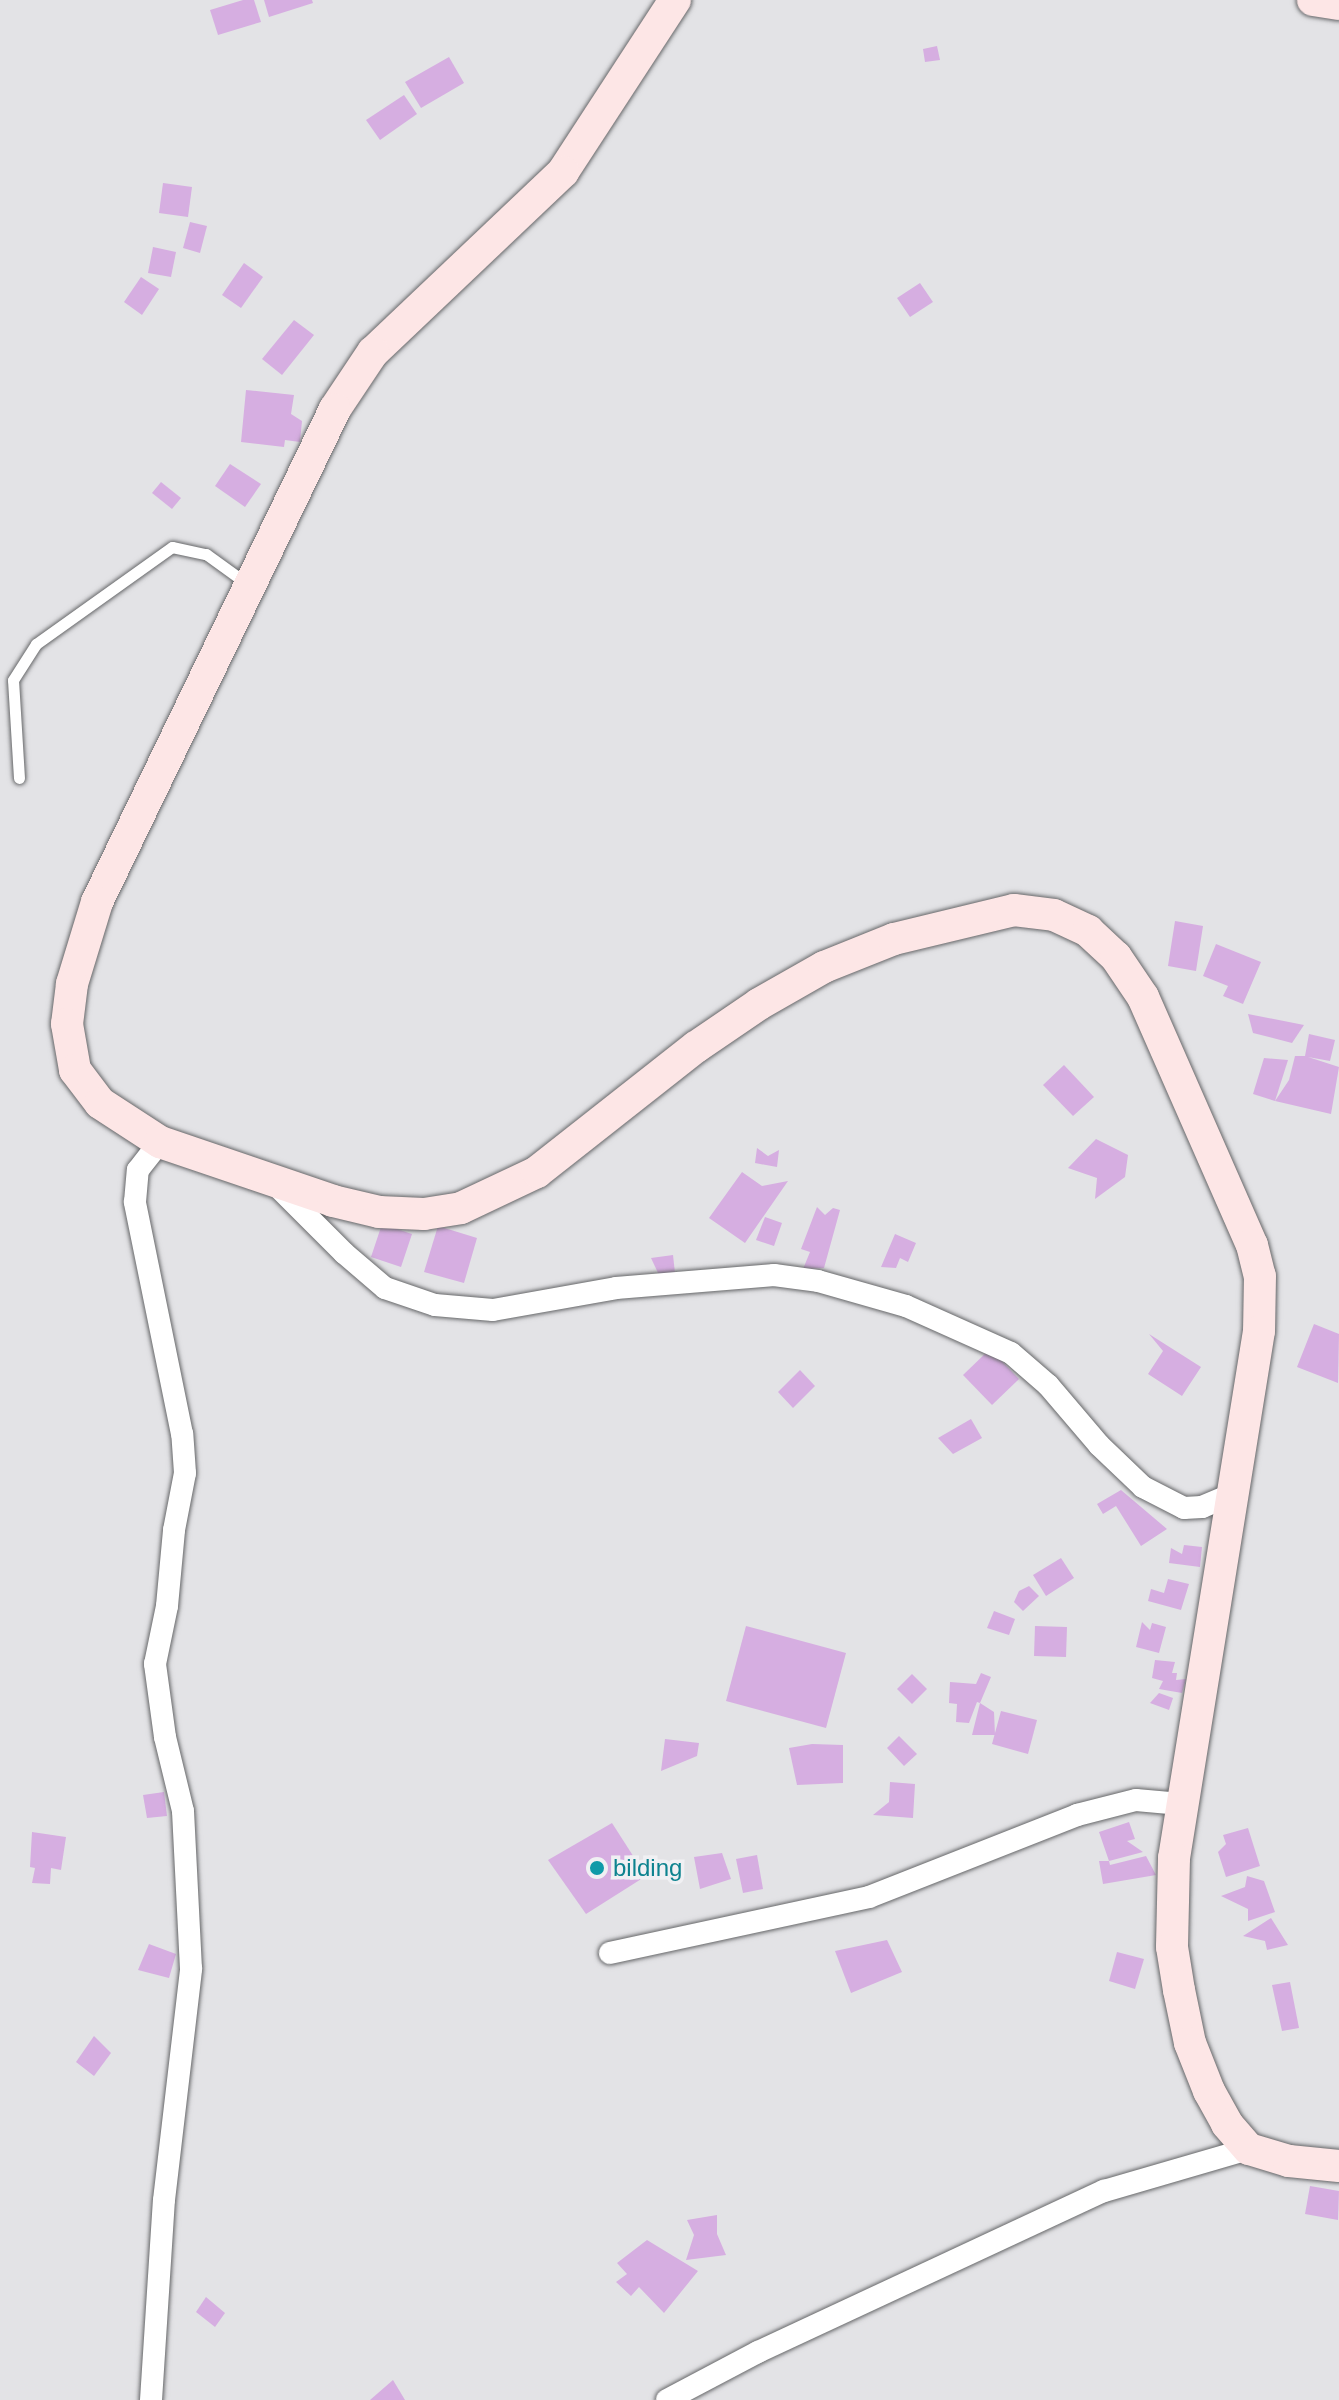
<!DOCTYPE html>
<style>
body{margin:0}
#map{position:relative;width:1339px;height:2400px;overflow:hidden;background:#e3e3e6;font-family:Helvetica,sans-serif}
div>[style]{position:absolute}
.building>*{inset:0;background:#d6aee1}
.roads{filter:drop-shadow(0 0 2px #666769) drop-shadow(0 0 2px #666769)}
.lane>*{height:11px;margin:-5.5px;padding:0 5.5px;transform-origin:5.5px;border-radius:5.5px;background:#fff}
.street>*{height:22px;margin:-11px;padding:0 11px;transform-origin:11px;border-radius:11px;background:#fff}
.secondary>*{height:32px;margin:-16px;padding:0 16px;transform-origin:16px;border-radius:16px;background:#fde6e6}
.dots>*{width:22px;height:22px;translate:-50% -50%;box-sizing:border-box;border:4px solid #f0f0f3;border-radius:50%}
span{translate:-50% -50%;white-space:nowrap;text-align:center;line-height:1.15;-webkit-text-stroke:7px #f0f0f3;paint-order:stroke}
.culture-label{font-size:24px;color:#0d838f}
.left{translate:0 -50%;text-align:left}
</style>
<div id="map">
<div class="building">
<i style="clip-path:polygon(243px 0,254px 0,261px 22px,218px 35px,210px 10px)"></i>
<i style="clip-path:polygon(264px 0,312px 0,313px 3px,269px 17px)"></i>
<i style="clip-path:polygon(937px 46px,940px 60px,925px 62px,923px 49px)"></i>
<i style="clip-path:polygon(449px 57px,464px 83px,421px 108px,405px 82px)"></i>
<i style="clip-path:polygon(404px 95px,417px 114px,380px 140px,366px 120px)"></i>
<i style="clip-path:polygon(163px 183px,192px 187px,188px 217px,159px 213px)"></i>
<i style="clip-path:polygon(190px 222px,207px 226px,200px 253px,183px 248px)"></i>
<i style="clip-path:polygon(153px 247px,176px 252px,171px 277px,148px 273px)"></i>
<i style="clip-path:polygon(244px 263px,263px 277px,241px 308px,222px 295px)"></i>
<i style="clip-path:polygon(141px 277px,159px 289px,142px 315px,124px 302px)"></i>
<i style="clip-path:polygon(920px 283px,933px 302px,910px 317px,897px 298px)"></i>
<i style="clip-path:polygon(294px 320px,314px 335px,282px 375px,262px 359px)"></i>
<i style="clip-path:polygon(246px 390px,294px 395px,291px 414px,302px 421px,300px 442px,285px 440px,284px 447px,241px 442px)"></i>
<i style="clip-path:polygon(230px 464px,261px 484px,245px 507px,215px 486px)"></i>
<i style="clip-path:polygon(161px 482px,181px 498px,172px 509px,152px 493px)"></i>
<i style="clip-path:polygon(1175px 921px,1203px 926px,1196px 971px,1168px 966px)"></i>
<i style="clip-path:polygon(1216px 944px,1261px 962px,1243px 1004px,1223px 996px,1228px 986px,1203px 976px)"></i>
<i style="clip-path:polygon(1248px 1014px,1304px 1025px,1292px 1043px,1253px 1033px)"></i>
<i style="clip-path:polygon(1309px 1034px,1335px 1040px,1330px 1061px,1308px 1057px,1339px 1067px,1331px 1114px,1275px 1101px,1289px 1080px,1295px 1056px,1305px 1056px)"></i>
<i style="clip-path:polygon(1264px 1058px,1288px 1060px,1275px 1101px,1253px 1094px)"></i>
<i style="clip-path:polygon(1064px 1065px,1094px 1097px,1073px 1116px,1043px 1085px)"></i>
<i style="clip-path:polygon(1096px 1139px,1128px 1155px,1125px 1177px,1095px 1199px,1097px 1178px,1068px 1168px)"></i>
<i style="clip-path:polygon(757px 1148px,768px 1156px,779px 1150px,777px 1167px,755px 1163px)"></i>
<i style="clip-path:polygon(742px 1172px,762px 1186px,788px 1181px,745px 1243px,709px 1218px)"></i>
<i style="clip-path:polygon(817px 1207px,825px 1215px,833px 1208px,840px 1210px,824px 1268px,803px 1269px,810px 1252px,801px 1249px)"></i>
<i style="clip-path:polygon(765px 1217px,782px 1223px,774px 1246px,756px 1240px)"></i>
<i style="clip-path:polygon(382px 1224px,412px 1234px,401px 1267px,371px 1257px)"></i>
<i style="clip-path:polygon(438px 1226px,477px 1238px,464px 1283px,424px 1272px)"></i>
<i style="clip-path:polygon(895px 1234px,916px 1243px,908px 1262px,900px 1258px,896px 1268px,881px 1267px)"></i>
<i style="clip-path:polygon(673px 1255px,675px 1273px,659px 1275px,651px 1258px)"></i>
<i style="clip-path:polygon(1314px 1324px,1339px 1334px,1338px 1383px,1297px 1367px)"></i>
<i style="clip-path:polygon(1149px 1334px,1201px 1367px,1182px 1396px,1148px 1374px,1163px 1351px)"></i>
<i style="clip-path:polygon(990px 1349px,1019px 1379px,992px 1405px,963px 1375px)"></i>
<i style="clip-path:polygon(800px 1370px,815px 1386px,793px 1408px,778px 1392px)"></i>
<i style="clip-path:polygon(971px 1419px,982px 1438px,953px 1454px,938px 1438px)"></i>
<i style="clip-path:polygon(1121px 1490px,1167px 1529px,1141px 1546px,1116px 1506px,1103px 1514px,1097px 1504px)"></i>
<i style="clip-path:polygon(1184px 1545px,1202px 1547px,1200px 1567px,1169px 1563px,1171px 1548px,1182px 1554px)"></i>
<i style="clip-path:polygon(1061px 1558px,1074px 1578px,1046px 1596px,1033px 1575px)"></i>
<i style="clip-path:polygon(1168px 1579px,1189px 1584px,1181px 1610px,1148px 1601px,1151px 1589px,1164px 1593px)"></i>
<i style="clip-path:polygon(1029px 1586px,1039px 1596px,1023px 1611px,1014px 1602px,1019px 1591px)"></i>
<i style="clip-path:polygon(994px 1611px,1015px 1619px,1009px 1635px,987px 1628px)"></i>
<i style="clip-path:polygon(1142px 1622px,1150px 1630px,1152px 1623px,1166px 1627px,1159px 1653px,1136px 1647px)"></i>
<i style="clip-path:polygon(746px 1626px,846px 1653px,826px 1728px,726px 1701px)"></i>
<i style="clip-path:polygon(1035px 1626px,1067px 1627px,1066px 1657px,1034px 1656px)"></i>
<i style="clip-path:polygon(1155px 1660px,1175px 1662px,1172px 1673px,1177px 1673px,1176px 1680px,1186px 1679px,1182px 1693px,1159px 1689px,1163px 1681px,1152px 1678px)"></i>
<i style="clip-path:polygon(981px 1673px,991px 1677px,980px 1703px,994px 1712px,995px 1735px,972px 1735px,980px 1703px,977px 1702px,969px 1723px,956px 1722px,957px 1704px,949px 1703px,950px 1682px,976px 1684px)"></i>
<i style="clip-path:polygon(912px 1674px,927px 1689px,912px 1704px,897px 1689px)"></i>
<i style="clip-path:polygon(1159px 1693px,1173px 1698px,1169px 1710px,1150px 1703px)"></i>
<i style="clip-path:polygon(1001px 1711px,1037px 1720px,1028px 1754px,992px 1744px)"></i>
<i style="clip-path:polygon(899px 1736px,917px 1754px,904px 1766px,887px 1748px)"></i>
<i style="clip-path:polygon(665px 1739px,699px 1743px,697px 1756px,661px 1771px)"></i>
<i style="clip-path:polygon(812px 1744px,843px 1745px,843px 1783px,797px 1785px,789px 1748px)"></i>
<i style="clip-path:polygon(890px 1782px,915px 1784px,913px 1818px,873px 1815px,889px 1802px)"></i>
<i style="clip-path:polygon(164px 1792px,167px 1816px,147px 1818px,143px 1795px)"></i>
<i style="clip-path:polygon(1129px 1822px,1135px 1839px,1127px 1841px,1143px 1852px,1109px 1861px,1099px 1832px)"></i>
<i style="clip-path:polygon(612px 1823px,646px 1876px,586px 1914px,548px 1860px)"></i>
<i style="clip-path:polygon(1248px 1828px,1260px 1866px,1226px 1877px,1218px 1852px,1226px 1844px,1223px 1835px)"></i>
<i style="clip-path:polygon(32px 1832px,66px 1837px,61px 1870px,51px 1868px,50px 1884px,32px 1883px,35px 1868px,30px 1867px)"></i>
<i style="clip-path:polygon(722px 1853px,731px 1879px,700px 1889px,694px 1857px)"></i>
<i style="clip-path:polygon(757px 1855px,763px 1889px,743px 1893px,736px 1859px)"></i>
<i style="clip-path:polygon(1146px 1856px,1156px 1875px,1103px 1884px,1099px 1861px,1109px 1861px,1110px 1865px)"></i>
<i style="clip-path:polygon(1247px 1876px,1264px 1881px,1275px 1912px,1248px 1921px,1248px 1909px,1221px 1896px,1245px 1887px)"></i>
<i style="clip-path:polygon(1271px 1918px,1288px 1945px,1267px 1950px,1265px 1941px,1243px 1936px)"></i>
<i style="clip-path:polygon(887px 1940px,902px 1972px,851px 1993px,835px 1951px)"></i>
<i style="clip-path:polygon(149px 1944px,176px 1954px,169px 1978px,138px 1970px)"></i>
<i style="clip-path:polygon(1117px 1952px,1144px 1959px,1135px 1989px,1109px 1981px)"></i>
<i style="clip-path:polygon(1290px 1982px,1299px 2028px,1282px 2031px,1272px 1985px)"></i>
<i style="clip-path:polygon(94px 2036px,111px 2053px,94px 2076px,76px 2062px)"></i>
<i style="clip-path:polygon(1310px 2186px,1339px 2191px,1338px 2220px,1305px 2214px)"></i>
<i style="clip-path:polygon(717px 2215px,717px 2234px,726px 2255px,686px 2260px,694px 2235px,687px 2220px)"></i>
<i style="clip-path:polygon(647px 2240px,698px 2271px,664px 2313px,639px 2287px,631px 2296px,616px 2282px,627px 2274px,617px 2263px)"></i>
<i style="clip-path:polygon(206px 2297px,225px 2313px,215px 2327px,196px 2312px)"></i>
<i style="clip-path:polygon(393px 2380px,405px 2400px,370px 2400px)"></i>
</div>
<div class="roads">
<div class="lane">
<i style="left:19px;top:778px;width:98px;rotate:-93.5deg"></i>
<i style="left:13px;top:680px;width:43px;rotate:-57.4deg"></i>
<i style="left:36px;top:644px;width:167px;rotate:-35.5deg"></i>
<i style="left:172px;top:547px;width:35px;rotate:12deg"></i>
<i style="left:206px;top:554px;width:49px;rotate:35.9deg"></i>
</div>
<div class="street">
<i style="left:275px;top:1184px;width:98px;rotate:45deg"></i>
<i style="left:344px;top:1253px;width:54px;rotate:40.5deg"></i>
<i style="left:385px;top:1288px;width:53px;rotate:18.8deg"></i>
<i style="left:435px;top:1305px;width:58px;rotate:4.9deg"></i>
<i style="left:493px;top:1310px;width:125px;rotate:-10.1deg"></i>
<i style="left:616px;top:1288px;width:159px;rotate:-4.7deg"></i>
<i style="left:774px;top:1275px;width:44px;rotate:7.8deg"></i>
<i style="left:818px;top:1281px;width:91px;rotate:15.9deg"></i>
<i style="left:906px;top:1306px;width:115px;rotate:24.1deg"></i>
<i style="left:1011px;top:1353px;width:49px;rotate:40.9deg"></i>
<i style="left:1048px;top:1385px;width:79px;rotate:49.6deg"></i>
<i style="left:1099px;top:1445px;width:61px;rotate:43.7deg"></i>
<i style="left:1143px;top:1487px;width:46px;rotate:27.1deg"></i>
<i style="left:1184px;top:1508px;width:18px;rotate:-3deg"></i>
<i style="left:1202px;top:1507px;width:33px;rotate:-23deg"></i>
<i style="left:610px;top:1953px;width:265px;rotate:-12.2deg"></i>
<i style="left:869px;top:1897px;width:224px;rotate:-21.5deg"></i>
<i style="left:1077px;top:1815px;width:61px;rotate:-14.3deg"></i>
<i style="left:1136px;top:1800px;width:45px;rotate:5.1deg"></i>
<i style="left:151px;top:2400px;width:200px;rotate:-86.3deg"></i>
<i style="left:164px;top:2200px;width:233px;rotate:-83.3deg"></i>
<i style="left:191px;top:1969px;width:158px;rotate:-92.9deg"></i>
<i style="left:183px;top:1811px;width:76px;rotate:-103.7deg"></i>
<i style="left:165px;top:1737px;width:74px;rotate:-97.8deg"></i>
<i style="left:155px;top:1664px;width:59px;rotate:-78.3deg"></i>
<i style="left:167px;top:1606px;width:76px;rotate:-84.7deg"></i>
<i style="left:174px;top:1530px;width:58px;rotate:-79.1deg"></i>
<i style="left:185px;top:1473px;width:39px;rotate:-94deg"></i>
<i style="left:182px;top:1434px;width:237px;rotate:-101.5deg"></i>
<i style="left:135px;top:1202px;width:32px;rotate:-85deg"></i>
<i style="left:138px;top:1170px;width:36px;rotate:-52deg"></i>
<i style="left:667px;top:2400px;width:103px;rotate:-27.8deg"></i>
<i style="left:758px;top:2352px;width:382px;rotate:-25deg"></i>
<i style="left:1104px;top:2191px;width:151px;rotate:-16.2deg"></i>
</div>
<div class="secondary">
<i style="left:675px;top:0;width:205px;rotate:123.1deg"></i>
<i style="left:563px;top:172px;width:262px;rotate:136.5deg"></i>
<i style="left:373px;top:352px;width:69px;rotate:123.7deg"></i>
<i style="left:335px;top:409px;width:547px;rotate:115.77deg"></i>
<i style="left:97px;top:902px;width:86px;rotate:107deg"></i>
<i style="left:72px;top:984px;width:40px;rotate:97.1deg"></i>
<i style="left:67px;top:1024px;width:47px;rotate:80.1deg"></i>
<i style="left:75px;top:1070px;width:41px;rotate:52.9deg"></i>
<i style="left:100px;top:1103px;width:72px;rotate:33deg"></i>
<i style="left:160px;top:1142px;width:183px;rotate:18.8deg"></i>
<i style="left:333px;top:1201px;width:47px;rotate:13.4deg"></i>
<i style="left:379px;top:1212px;width:45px;rotate:2.5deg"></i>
<i style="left:424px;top:1214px;width:37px;rotate:-9deg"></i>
<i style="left:461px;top:1208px;width:84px;rotate:-25.3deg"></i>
<i style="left:537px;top:1172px;width:202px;rotate:-38.2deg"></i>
<i style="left:696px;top:1047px;width:76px;rotate:-34.3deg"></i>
<i style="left:759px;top:1004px;width:75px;rotate:-29.6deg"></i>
<i style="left:824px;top:967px;width:75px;rotate:-21.8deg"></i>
<i style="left:894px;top:939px;width:123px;rotate:-13.6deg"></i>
<i style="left:1014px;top:910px;width:40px;rotate:7.1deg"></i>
<i style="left:1054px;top:915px;width:38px;rotate:25deg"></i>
<i style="left:1088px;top:931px;width:38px;rotate:43deg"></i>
<i style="left:1116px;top:957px;width:48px;rotate:56deg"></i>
<i style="left:1143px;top:997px;width:271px;rotate:66.3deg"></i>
<i style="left:1252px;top:1245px;width:32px;rotate:76deg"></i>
<i style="left:1260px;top:1276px;width:55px;rotate:91deg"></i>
<i style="left:1259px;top:1331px;width:534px;rotate:99.16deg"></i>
<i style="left:1174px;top:1858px;width:89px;rotate:91.3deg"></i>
<i style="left:1172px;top:1947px;width:44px;rotate:80.8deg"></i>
<i style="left:1179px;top:1990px;width:54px;rotate:78.3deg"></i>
<i style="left:1190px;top:2043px;width:52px;rotate:68.4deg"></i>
<i style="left:1209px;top:2091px;width:38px;rotate:61deg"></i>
<i style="left:1227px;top:2124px;width:33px;rotate:49deg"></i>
<i style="left:1249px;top:2149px;width:42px;rotate:16.7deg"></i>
<i style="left:1289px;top:2161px;width:50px;rotate:5.7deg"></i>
<i style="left:1313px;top:0;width:26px;rotate:9deg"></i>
</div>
</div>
<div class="dots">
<i style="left:597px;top:1868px;background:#0f9aa8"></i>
</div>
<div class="culture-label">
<span class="left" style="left:613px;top:1868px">bilding</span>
</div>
</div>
